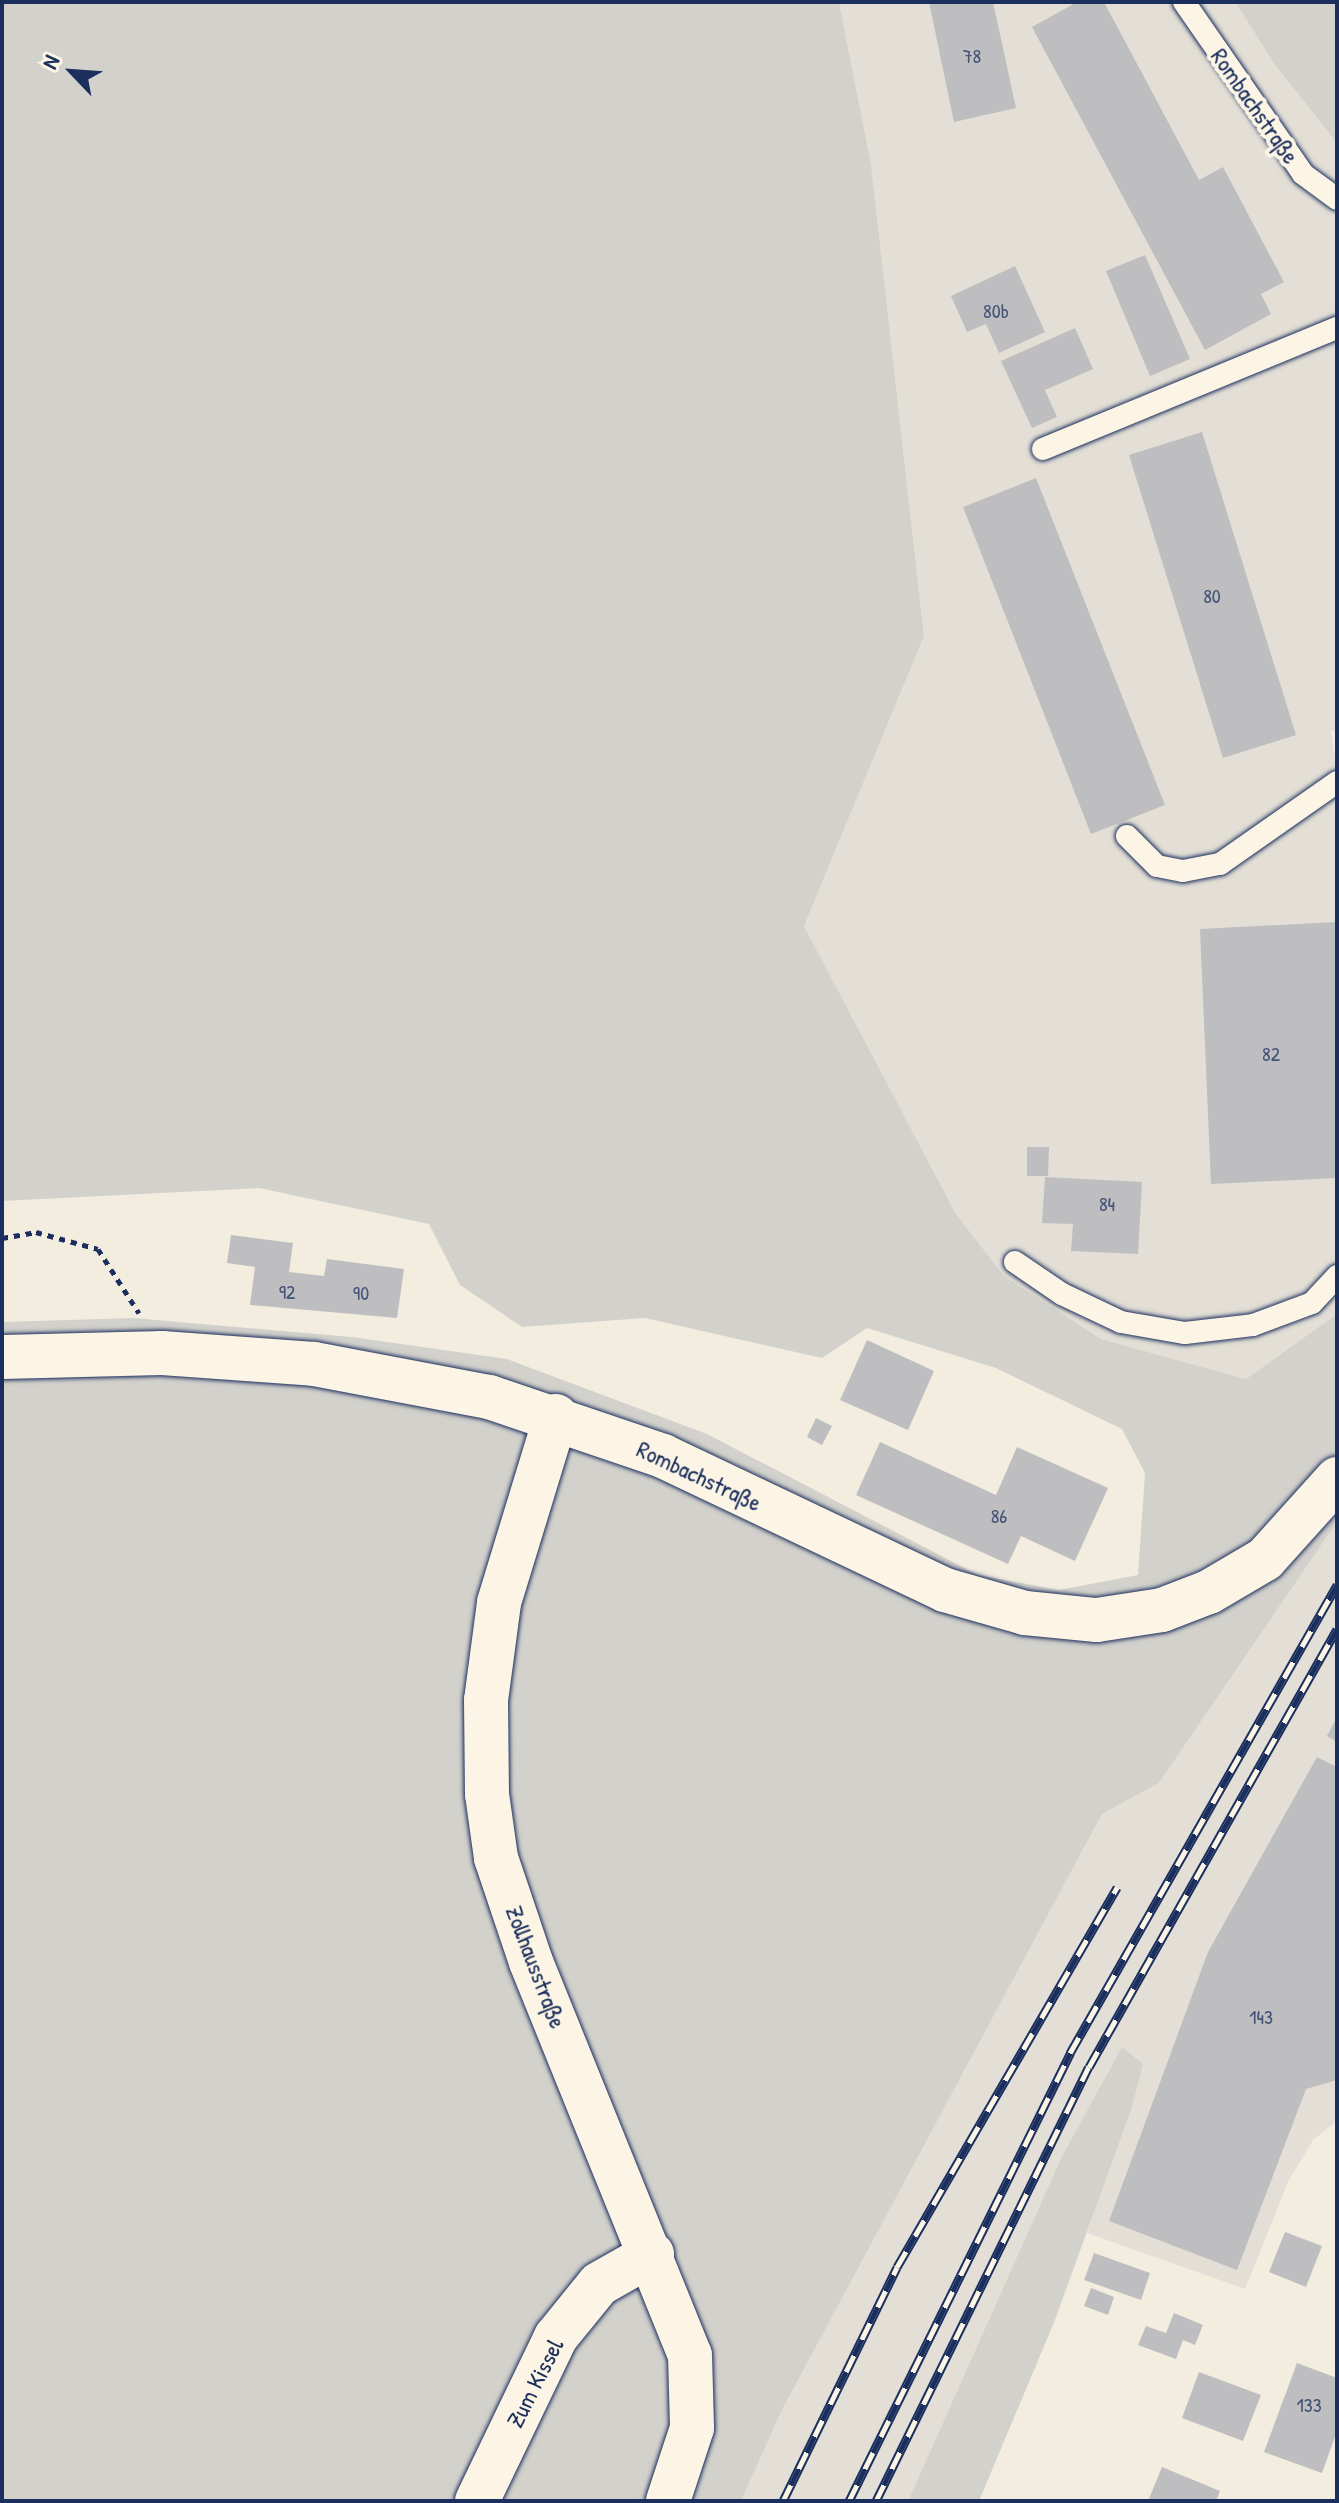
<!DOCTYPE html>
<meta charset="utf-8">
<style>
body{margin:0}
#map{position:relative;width:1339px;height:2503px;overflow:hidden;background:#f3ede0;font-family:"Patrick Hand",sans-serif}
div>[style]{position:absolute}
.built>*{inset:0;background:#e3dfd6}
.green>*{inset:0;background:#d3d1cc}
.building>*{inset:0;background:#bebec0}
.path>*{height:5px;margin-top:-2.5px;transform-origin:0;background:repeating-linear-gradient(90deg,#1b2f5e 0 6px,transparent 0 12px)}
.roads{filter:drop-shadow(0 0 2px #1b2f5e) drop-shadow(0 0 2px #1b2f5e)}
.service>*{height:22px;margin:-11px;padding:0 11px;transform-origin:11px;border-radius:11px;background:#fcf5e5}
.minor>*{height:44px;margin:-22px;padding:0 22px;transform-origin:22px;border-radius:22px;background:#fcf5e5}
.secondary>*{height:44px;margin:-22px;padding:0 22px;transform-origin:22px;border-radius:22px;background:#fcf5e5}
.rail>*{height:9px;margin-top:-4.5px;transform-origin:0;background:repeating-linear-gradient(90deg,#fcf5e5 0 18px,#1b2f5e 0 36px);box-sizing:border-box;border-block:2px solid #1b2f5e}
span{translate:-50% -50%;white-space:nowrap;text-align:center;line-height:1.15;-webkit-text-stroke:8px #fcf5e5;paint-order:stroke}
.number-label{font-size:20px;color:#445376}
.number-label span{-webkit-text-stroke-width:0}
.street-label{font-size:24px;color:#1b2f5e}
.frame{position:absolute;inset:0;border:4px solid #1b2f5e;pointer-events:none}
.north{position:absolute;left:32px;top:32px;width:80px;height:80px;-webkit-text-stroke:6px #fcf5e5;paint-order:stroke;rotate:295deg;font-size:22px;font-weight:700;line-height:32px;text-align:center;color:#1b2f5e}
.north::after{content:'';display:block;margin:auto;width:28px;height:36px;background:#1b2f5e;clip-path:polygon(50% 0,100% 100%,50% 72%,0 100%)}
</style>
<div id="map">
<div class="built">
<i style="clip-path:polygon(839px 2px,1235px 2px,1275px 65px,1337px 143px,1337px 731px,1331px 731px,1337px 774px,1337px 1314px,1246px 1379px,1101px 1339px,1004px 1276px,956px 1214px,804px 926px,924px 636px,871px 164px)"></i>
<i style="clip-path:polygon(1337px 1522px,1337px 2121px,1313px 2140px,1289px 2180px,1245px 2289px,1087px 2233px,1143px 2065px,1122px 2047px,1062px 2156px,908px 2501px,741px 2501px,782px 2410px,1102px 1814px,1159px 1783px)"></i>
</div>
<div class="green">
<i style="clip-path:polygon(2px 2px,839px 2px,871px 164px,924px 636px,804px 926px,956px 1214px,1004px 1276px,1101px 1339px,1246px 1379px,1337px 1314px,1337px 1522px,1159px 1783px,1102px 1814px,782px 2410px,741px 2501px,2px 2501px,2px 1322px,134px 1318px,352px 1337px,507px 1359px,707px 1434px,978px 1575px,1059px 1590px,1138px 1575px,1145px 1473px,1122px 1429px,996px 1368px,867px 1328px,822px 1358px,645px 1318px,522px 1327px,460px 1285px,429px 1224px,259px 1188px,2px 1201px)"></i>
<i style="clip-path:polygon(1235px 2px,1337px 2px,1337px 143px,1275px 65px)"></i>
<i style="clip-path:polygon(1122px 2047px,1143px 2064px,1132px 2107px,1055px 2320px,979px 2501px,908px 2501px,1062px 2156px)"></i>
</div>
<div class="building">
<i style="clip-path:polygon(929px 2px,993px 2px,1016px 108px,954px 122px)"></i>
<i style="clip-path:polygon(1077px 2px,1104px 2px,1199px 180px,1223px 167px,1284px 282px,1261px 294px,1271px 314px,1205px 350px,1032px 27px)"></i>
<i style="clip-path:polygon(1145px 255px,1190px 359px,1150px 376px,1106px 271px)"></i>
<i style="clip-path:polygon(1015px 266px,1045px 332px,999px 353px,986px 324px,967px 332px,951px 296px)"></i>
<i style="clip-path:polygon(1075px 328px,1093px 369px,1045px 390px,1057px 417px,1032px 428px,1001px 361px)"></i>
<i style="clip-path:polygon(1202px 432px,1296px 735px,1223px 758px,1129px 455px)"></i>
<i style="clip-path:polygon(1036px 478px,1165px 805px,1091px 834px,963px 507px)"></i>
<i style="clip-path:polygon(1337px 922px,1337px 1178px,1211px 1184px,1200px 929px)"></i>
<i style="clip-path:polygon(1027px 1147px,1049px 1147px,1048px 1176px,1027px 1176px)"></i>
<i style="clip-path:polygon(1045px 1177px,1142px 1182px,1138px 1254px,1071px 1251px,1073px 1224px,1042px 1223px)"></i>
<i style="clip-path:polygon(231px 1235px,293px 1243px,289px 1272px,324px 1276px,327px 1259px,404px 1269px,397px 1318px,250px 1305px,255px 1267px,227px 1263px)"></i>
<i style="clip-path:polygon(867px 1340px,934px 1371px,908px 1430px,840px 1400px)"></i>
<i style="clip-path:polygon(816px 1418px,832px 1426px,822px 1445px,807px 1437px)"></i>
<i style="clip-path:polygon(880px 1442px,996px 1495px,1017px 1447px,1108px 1488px,1075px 1561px,1021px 1536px,1008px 1564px,856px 1495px)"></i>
<i style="clip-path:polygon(1337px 1717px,1337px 1742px,1327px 1736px)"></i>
<i style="clip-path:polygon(1317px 1757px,1337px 1767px,1337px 2080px,1306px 2089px,1237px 2270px,1109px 2221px,1208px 1952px)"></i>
<i style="clip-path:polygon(1285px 2232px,1322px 2246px,1306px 2287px,1269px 2272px)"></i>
<i style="clip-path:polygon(1094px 2253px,1150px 2273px,1141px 2300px,1084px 2280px)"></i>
<i style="clip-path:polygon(1091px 2288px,1114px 2297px,1108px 2315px,1084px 2306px)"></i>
<i style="clip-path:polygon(1174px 2313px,1203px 2325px,1195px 2345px,1183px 2340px,1176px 2359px,1138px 2345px,1146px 2326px,1166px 2333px)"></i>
<i style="clip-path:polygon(1297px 2363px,1337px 2378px,1337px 2431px,1322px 2473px,1264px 2452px)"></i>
<i style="clip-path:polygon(1199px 2372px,1261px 2395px,1243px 2441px,1182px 2418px)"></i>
<i style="clip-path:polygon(1162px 2467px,1220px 2491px,1216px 2501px,1148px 2501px)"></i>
</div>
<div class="path">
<i style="left:2px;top:1238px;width:35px;rotate:-10deg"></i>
<i style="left:36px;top:1232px;width:64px;rotate:15.3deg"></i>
<i style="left:98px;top:1249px;width:76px;rotate:57.4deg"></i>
</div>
<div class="roads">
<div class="service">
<i style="left:1184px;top:2px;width:209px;rotate:55.3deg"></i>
<i style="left:1303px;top:174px;width:42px;rotate:36.3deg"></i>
<i style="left:1043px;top:449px;width:318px;rotate:-22.4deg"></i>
<i style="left:1127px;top:836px;width:42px;rotate:45deg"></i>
<i style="left:1157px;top:866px;width:26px;rotate:11deg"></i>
<i style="left:1183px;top:871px;width:38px;rotate:-11deg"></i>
<i style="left:1220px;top:864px;width:143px;rotate:-35deg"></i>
<i style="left:1015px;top:1262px;width:57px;rotate:34.2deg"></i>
<i style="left:1062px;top:1294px;width:65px;rotate:25.4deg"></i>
<i style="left:1121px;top:1322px;width:65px;rotate:9.8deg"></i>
<i style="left:1185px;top:1333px;width:68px;rotate:-6.7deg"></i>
<i style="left:1253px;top:1325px;width:63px;rotate:-20.4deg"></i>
<i style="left:1312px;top:1303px;width:37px;rotate:-47deg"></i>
</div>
<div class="minor">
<i style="left:556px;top:1416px;width:195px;rotate:107deg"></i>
<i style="left:499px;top:1603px;width:98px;rotate:97.6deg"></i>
<i style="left:486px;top:1700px;width:94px;rotate:89.4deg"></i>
<i style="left:487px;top:1794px;width:65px;rotate:82deg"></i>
<i style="left:496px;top:1858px;width:110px;rotate:71.4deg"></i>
<i style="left:531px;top:1962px;width:424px;rotate:68deg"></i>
<i style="left:690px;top:2355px;width:73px;rotate:88.4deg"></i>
<i style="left:692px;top:2428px;width:77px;rotate:108.2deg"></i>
<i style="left:477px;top:2501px;width:182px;rotate:-64.3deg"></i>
<i style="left:556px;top:2337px;width:68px;rotate:-50.9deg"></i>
<i style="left:599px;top:2284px;width:61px;rotate:-29.5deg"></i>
</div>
<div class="secondary">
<i style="left:2px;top:1357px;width:160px;rotate:-1.4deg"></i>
<i style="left:162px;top:1353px;width:152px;rotate:4.1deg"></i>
<i style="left:314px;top:1364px;width:178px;rotate:10.7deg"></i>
<i style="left:489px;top:1397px;width:184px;rotate:18.7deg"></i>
<i style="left:663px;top:1456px;width:312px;rotate:25.4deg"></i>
<i style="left:945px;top:1590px;width:83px;rotate:16deg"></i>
<i style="left:1025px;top:1613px;width:72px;rotate:5.6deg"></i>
<i style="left:1097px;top:1620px;width:66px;rotate:-8.7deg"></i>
<i style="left:1162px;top:1610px;width:50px;rotate:-21deg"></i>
<i style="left:1209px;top:1592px;width:65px;rotate:-30.5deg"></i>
<i style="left:1265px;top:1559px;width:108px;rotate:-48deg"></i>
</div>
</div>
<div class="rail">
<i style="left:783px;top:2501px;width:260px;rotate:-64deg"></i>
<i style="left:897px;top:2267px;width:439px;rotate:-59.9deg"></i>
<i style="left:849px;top:2501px;width:500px;rotate:-63.7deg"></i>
<i style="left:1070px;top:2053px;width:539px;rotate:-60.29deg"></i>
<i style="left:876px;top:2501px;width:483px;rotate:-63.9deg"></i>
<i style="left:1089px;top:2067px;width:503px;rotate:-60.48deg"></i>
</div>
<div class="number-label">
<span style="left:972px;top:55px">78</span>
<span style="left:996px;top:310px">80b</span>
<span style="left:1212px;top:595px">80</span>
<span style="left:1271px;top:1053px">82</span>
<span style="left:1107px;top:1203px">84</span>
<span style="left:287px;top:1291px">92</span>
<span style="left:361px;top:1292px">90</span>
<span style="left:999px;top:1515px">86</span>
<span style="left:1261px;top:2016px">143</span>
<span style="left:1309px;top:2404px">133</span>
</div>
<div class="street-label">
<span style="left:1255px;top:106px;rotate:55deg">Rombachstraße</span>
<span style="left:699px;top:1476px;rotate:25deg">Rombachstraße</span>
<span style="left:536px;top:1967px;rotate:69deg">Zollhausstraße</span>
<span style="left:535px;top:2383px;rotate:-63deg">Zum Kissel</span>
</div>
<div class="frame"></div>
<div class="north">N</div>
</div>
